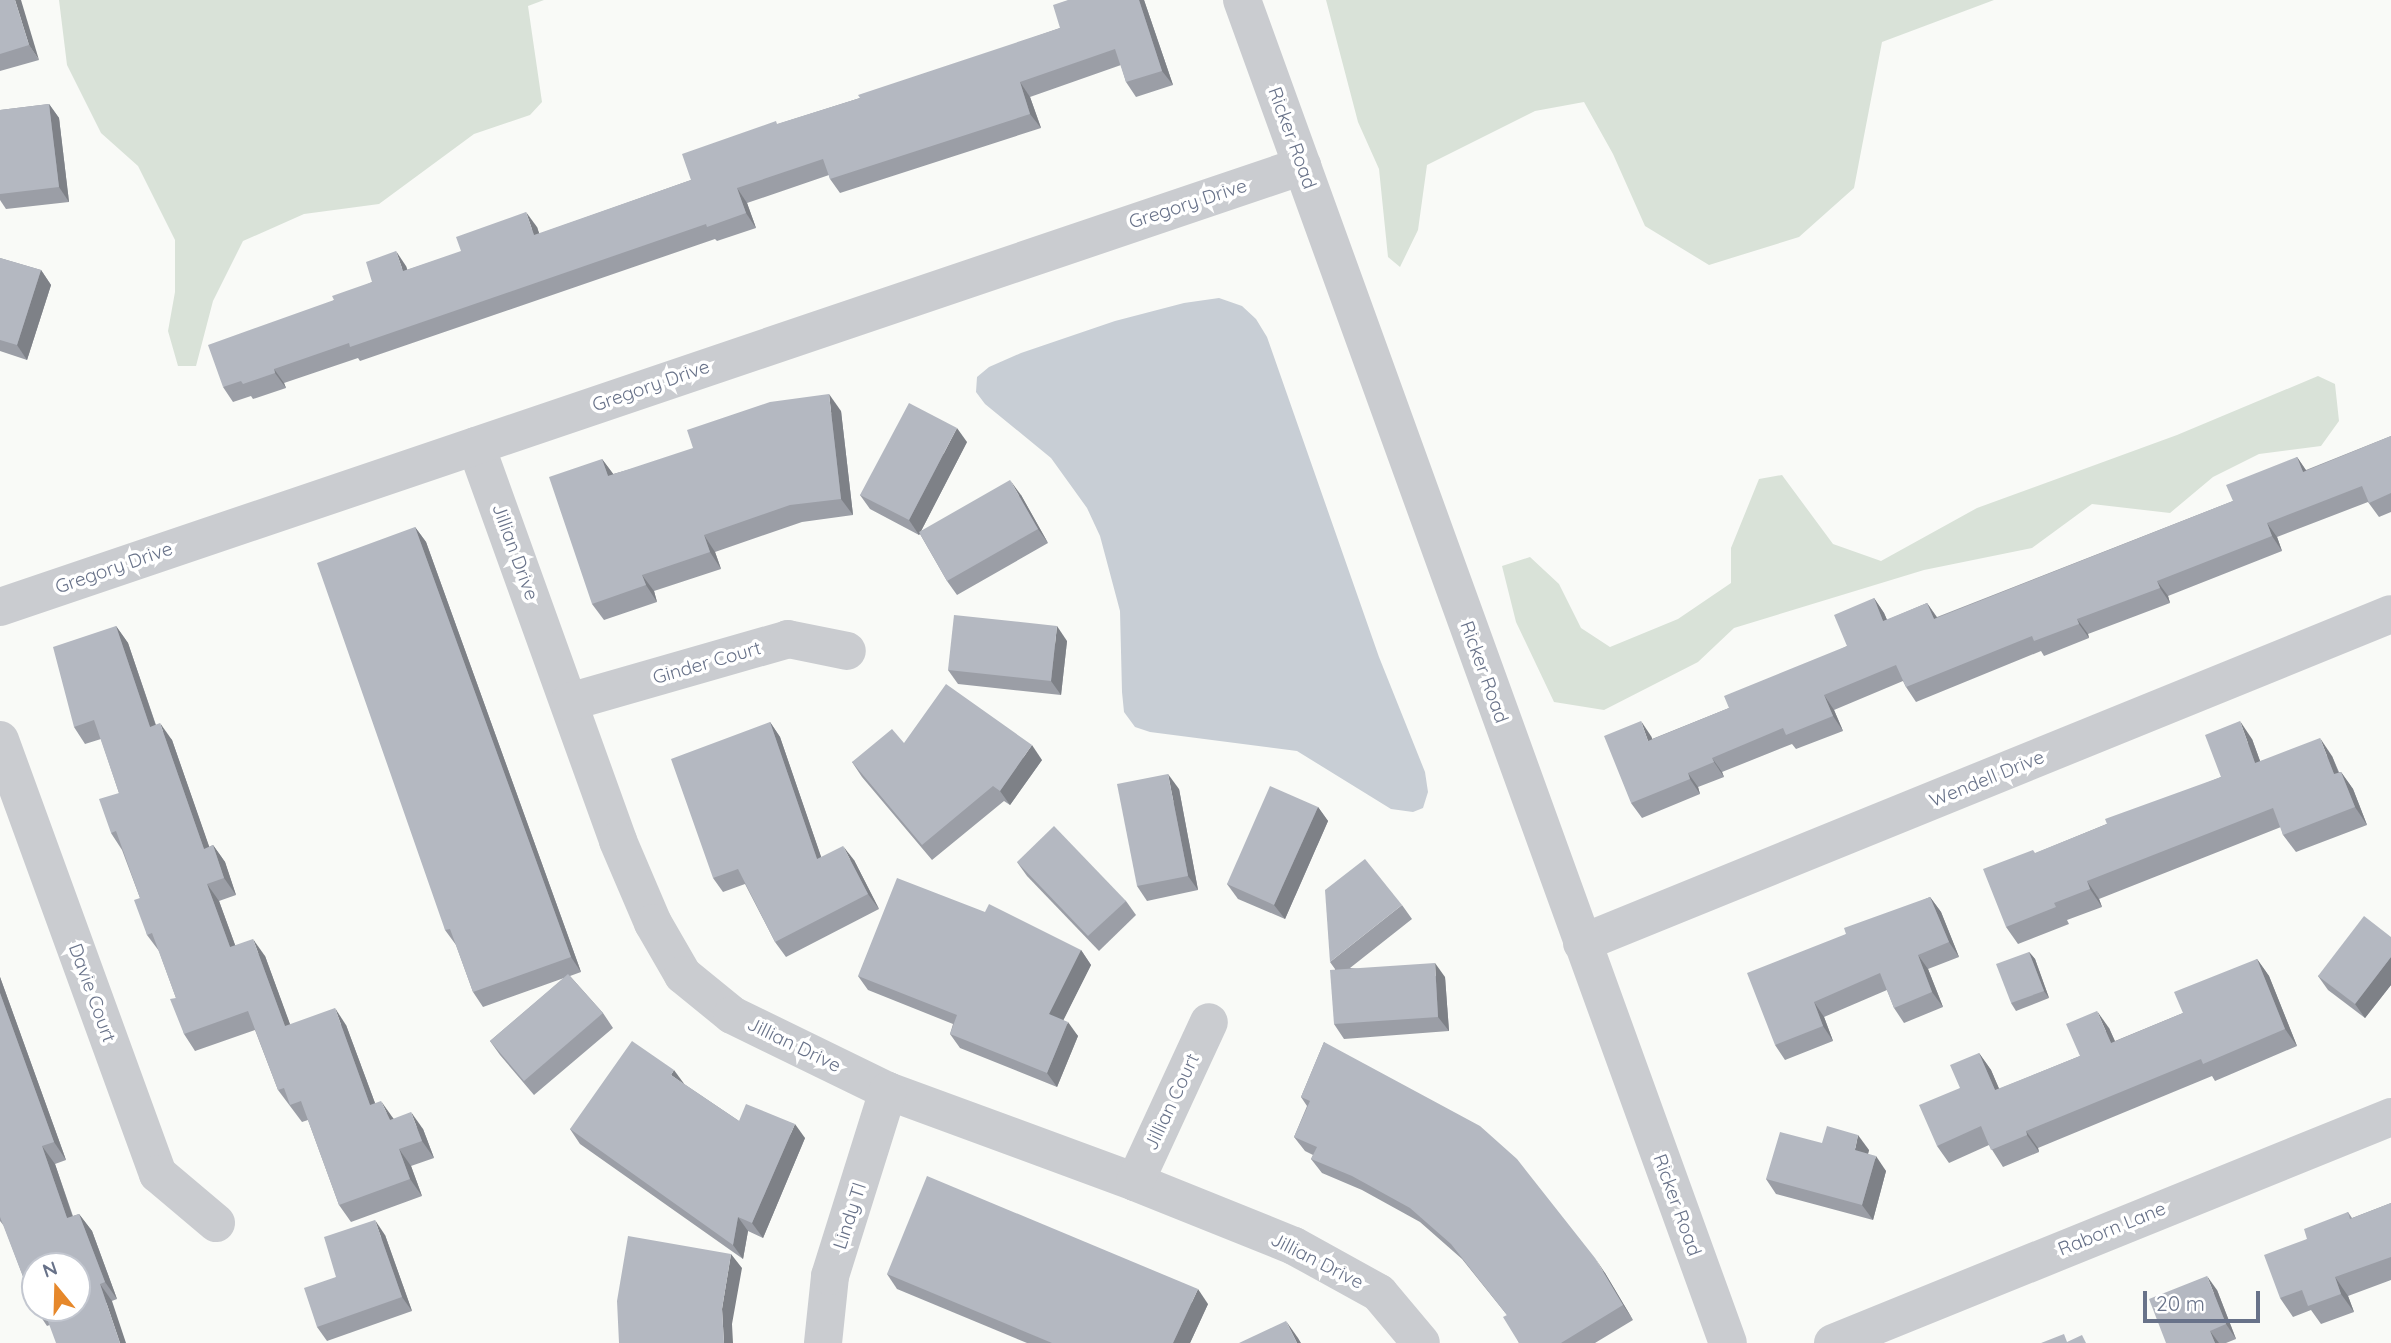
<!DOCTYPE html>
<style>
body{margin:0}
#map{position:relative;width:2391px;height:1343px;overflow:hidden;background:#f9faf7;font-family:Quicksand,sans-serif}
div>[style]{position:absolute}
.green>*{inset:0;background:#d9e2d8}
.water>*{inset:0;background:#c8ced5}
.minor>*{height:38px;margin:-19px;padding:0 19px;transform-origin:19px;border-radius:19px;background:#caccd0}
.tertiary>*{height:38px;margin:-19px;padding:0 19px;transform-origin:19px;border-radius:19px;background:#caccd0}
.wall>*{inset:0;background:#9b9ea6}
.shaded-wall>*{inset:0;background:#7e8187}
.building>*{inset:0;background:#b4b8c1}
span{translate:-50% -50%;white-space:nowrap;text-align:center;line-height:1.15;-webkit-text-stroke:7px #fff;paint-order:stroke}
.street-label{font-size:19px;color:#687289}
.north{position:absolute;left:21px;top:1252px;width:70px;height:70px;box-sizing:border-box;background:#fff;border:2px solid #c3c7d0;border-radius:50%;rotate:341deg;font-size:19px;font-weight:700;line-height:28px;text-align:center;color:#687289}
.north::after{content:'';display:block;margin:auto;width:24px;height:32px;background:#e6882b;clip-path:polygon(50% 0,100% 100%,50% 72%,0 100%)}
.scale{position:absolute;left:2143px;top:1291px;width:117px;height:32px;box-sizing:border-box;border:4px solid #687289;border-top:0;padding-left:9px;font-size:21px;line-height:24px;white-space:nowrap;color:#687289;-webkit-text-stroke:5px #fff;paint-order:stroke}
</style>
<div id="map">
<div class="green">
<i style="clip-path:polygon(59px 0,544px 0,528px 6px,542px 102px,530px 115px,474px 134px,379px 204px,304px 214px,243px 241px,213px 301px,196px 366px,178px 366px,168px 331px,175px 292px,175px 240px,138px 166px,101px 133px,67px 65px)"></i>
<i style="clip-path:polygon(1326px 0,1994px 0,1882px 42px,1854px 188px,1799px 237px,1709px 265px,1645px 226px,1613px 154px,1584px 102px,1535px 111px,1427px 165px,1418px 230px,1400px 267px,1388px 257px,1379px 169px,1358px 122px)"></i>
<i style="clip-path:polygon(2318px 376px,2335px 384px,2339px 421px,2321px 446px,2259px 454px,2213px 477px,2170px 513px,2092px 504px,2032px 548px,1924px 570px,1734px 628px,1698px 662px,1604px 710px,1554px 702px,1516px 622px,1502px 566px,1530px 557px,1559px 584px,1581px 628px,1610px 647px,1678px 619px,1731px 583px,1731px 548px,1759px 479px,1782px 475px,1833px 544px,1881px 561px,1977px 508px,2177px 435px)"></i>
</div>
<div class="water">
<i style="clip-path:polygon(1219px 298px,1242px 306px,1256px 319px,1267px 337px,1379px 657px,1425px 772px,1428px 792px,1423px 808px,1413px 812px,1391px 809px,1297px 751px,1150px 732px,1135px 727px,1124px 712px,1122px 692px,1120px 611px,1100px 536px,1087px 508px,1051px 458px,985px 404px,976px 392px,977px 377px,989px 367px,1021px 353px,1115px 321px,1184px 303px)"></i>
</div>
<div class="minor">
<i style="left:476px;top:446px;width:420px;rotate:70.2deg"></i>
<i style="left:618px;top:841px;width:89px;rotate:66.9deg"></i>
<i style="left:653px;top:923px;width:60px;rotate:60deg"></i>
<i style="left:683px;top:975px;width:63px;rotate:39.2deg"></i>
<i style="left:732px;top:1015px;width:174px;rotate:26deg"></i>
<i style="left:888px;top:1091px;width:263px;rotate:20.2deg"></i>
<i style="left:1135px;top:1182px;width:171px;rotate:21.9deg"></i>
<i style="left:1294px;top:1246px;width:97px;rotate:28.9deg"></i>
<i style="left:1379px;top:1293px;width:65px;rotate:50deg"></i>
<i style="left:569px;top:702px;width:228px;rotate:-16deg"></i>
<i style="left:788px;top:639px;width:60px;rotate:11.5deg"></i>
<i style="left:0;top:740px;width:462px;rotate:70deg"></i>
<i style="left:158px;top:1174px;width:76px;rotate:40.2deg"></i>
<i style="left:1582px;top:943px;width:873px;rotate:-22.13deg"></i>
<i style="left:1135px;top:1182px;width:176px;rotate:-65.2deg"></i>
<i style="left:823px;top:1343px;width:67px;rotate:-84deg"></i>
<i style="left:830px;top:1276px;width:194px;rotate:-72.6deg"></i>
<i style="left:1833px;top:1343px;width:602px;rotate:-22.05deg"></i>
</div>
<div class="tertiary">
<i style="left:1242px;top:0;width:1428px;rotate:70.11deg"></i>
<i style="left:0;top:607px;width:1375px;rotate:-18.71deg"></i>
</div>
<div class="wall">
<i style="clip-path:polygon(0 0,39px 60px,0 71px)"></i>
<i style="clip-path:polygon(1068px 0,1144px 0,1173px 85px,1136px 97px,1126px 82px,1121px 65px,1030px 97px,1041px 128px,840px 193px,830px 179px,829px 175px,747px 203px,756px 228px,717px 241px,715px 239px,360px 361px,358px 358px,284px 383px,286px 388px,253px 399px,251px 396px,233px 402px,223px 387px,334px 300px,406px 266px,407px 270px,537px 227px,539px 234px,691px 180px,778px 124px,860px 98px,1060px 28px)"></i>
<i style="clip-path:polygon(49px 104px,59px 118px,69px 202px,6px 209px,0 200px,0 110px)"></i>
<i style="clip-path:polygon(0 258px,41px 270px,51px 285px,27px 360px,0 351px)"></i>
<i style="clip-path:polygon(841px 411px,853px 515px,802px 522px,715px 552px,721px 569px,654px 591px,657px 602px,604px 620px,592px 604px,602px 459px,613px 474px)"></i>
<i style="clip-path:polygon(2391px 436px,2391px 512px,2379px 517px,2368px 502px,2277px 537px,2282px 551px,2168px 596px,2170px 603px,2088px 634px,2089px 638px,2044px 656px,2041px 651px,1916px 702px,1906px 687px,1903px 681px,1834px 710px,1843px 731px,1796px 749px,1792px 744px,1722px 772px,1724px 777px,1698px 787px,1700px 794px,1642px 818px,1631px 803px,1651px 736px,1652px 739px,1729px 708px,1847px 646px,1874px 598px,1884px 613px,1887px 620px,1927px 603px,1937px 617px,2233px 501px,2297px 457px,2306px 470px)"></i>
<i style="clip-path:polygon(967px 442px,921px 531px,1021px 495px,1048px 543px,957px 595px,947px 581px,920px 534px,919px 535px,870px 509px,860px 495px)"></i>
<i style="clip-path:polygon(415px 527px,426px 542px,581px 972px,570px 976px,603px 1013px,613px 1028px,534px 1095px,500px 1055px,490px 1041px,564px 978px,483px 1007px,473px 992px,456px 945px,445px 930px)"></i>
<i style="clip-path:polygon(116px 626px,128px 643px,156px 725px,172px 740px,209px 847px,213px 845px,225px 862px,236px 895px,219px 901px,235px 945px,265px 956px,290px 1025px,346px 1025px,375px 1103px,394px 1119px,423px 1129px,434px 1158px,411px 1166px,422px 1196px,351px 1222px,339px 1205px,308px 1120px,302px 1122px,278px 1090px,255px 1030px,195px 1051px,184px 1034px,176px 998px,159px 951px,147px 935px,140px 898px,122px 850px,111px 833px,119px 793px,101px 739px,85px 744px,74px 727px)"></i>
<i style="clip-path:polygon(1067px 641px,1061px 695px,958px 684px,948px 670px)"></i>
<i style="clip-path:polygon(770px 722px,780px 737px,821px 857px,854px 860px,879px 909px,786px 957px,775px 942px,745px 884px,723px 892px,713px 878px)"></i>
<i style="clip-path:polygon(2252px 739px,2260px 761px,2332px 756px,2339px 772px,2341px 772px,2353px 789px,2367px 825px,2296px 852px,2283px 835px,2281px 827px,2099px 899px,2102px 907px,2067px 920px,2069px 924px,2018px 944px,2006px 927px,2036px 853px,2221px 777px)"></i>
<i style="clip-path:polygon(904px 743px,1042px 760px,1010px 805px,1004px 801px,932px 860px,862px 777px,852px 762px)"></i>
<i style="clip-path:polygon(1179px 789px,1198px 890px,1147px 901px,1137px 886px)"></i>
<i style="clip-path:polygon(1318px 807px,1328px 821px,1285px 919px,1238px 899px,1227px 884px)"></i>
<i style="clip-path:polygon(1017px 862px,1126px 901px,1136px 915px,1099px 951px,1027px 876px)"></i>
<i style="clip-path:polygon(1930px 897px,1941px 912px,1959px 957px,1928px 969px,1943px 1007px,1904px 1023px,1894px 1008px,1887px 990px,1824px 1017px,1833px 1041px,1785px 1060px,1775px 1045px,1846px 934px)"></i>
<i style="clip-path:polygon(1402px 905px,1412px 919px,1350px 968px,1445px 977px,1449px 1031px,1344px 1039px,1334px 1024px,1335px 969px,1330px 962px)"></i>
<i style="clip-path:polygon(2391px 937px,2391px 985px,2365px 1018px,2328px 990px,2318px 976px)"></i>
<i style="clip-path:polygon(1081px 950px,1091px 965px,1063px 1020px,1078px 1036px,1057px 1087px,960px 1048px,950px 1034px,953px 1024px,868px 990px,858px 976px)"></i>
<i style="clip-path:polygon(2029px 952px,2035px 959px,2049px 998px,2016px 1011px,2011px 1003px)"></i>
<i style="clip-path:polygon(2257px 959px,2269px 976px,2297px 1046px,2215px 1081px,2212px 1076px,2038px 1148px,2039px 1152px,2003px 1167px,1989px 1145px,1949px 1163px,1937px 1146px,1960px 1088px,1979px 1053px,1991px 1070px,1999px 1089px,2080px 1056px,2109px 1028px,2115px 1041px,2183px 1013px)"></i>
<i style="clip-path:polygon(evenodd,0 977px,66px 1160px,55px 1164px,73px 1216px,79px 1214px,92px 1231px,117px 1299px,47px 1326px,35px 1308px,4px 1226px,0 1221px,0 977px,77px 1266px,77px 1308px,35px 1308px,77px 1266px)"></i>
<i style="clip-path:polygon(1324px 1042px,1605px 1273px,1633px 1320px,1595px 1343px,1519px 1343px,1507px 1315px,1462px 1259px,1420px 1222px,1362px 1190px,1322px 1173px,1311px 1159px,1313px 1155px,1305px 1151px,1294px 1137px,1307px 1106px,1301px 1097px)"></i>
<i style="clip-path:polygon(684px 1084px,739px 1121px,805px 1138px,763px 1238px,748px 1231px,743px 1259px,580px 1144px,570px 1129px)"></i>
<i style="clip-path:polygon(1822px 1143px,1869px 1150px,1868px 1154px,1886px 1171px,1873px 1220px,1776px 1194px,1766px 1179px)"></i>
<i style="clip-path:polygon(2391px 1203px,2391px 1280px,2348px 1296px,2354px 1312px,2321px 1324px,2311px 1310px,2293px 1317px,2280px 1298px,2307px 1239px,2348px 1212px,2352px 1218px)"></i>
<i style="clip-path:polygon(385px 1235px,412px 1311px,327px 1341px,317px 1327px,336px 1277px)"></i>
<i style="clip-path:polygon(887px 1274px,1208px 1304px,1190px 1343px,1027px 1343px,897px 1289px)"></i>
<i style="clip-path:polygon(2217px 1290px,2236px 1339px,2226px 1343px,2166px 1343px)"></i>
</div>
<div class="shaded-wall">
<i style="clip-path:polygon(15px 0,21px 0,39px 60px,29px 45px)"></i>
<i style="clip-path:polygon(1139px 0,1144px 0,1173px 85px,1162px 71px)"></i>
<i style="clip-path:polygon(1020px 82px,1030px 97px,1041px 128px,1030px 114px)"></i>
<i style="clip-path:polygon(49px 104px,59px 118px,69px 202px,59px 187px)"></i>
<i style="clip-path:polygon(737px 188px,747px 203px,756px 228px,746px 213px)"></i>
<i style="clip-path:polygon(526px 212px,537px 227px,545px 250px,534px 235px)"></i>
<i style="clip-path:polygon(396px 251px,406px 266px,413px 286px,403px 271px)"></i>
<i style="clip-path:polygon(41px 270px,51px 285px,27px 360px,17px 345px)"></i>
<i style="clip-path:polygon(274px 369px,284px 383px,286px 388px,275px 373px)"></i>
<i style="clip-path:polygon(829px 394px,841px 411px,853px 515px,841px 499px)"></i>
<i style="clip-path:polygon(957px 428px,967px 442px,919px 535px,909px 520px)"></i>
<i style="clip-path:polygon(2297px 457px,2307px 472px,2303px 472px)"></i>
<i style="clip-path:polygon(602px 459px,614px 475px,608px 476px)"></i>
<i style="clip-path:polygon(1010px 480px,1021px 495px,1048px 543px,1038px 529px)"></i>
<i style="clip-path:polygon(2267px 523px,2277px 537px,2282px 551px,2272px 536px)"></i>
<i style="clip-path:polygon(415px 527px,426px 542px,581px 972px,571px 957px)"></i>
<i style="clip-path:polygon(704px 535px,715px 552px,721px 569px,710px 552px)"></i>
<i style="clip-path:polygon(642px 575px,654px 591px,657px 602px,646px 585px)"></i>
<i style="clip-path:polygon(2157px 581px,2168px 596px,2170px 603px,2160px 588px)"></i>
<i style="clip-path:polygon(1874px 598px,1884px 613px,1894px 636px,1883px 621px)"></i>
<i style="clip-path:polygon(1927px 603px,1937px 618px,1934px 619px)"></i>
<i style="clip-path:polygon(2077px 619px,2088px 634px,2089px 638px,2079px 624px)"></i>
<i style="clip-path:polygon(116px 626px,128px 643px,162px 744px,150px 727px)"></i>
<i style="clip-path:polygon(1057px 626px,1067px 641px,1061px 695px,1051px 681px)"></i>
<i style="clip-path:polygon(1824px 695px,1834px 710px,1843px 731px,1833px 716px)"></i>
<i style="clip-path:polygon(1641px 721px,1651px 736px,1659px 755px,1648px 741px)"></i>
<i style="clip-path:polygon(2240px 721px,2252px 739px,2267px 780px,2255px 763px)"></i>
<i style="clip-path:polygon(770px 722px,780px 737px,827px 874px,817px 859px)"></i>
<i style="clip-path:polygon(160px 723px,172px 740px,216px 866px,204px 849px)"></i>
<i style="clip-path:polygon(2320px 738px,2332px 756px,2346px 792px,2334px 774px)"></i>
<i style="clip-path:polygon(1032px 745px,1042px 760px,1010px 805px,1000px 791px)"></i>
<i style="clip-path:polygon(1712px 758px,1722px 772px,1724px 777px,1714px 762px)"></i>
<i style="clip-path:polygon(2341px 772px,2353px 789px,2367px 825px,2355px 807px)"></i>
<i style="clip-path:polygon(1688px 773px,1698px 787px,1700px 794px,1690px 779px)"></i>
<i style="clip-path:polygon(1168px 774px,1179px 789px,1198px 890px,1188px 876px)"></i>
<i style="clip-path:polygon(1318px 807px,1328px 821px,1285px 919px,1274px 905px)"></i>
<i style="clip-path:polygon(213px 845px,225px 862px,236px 895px,224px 878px)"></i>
<i style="clip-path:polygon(843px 846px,854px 860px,879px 909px,868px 894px)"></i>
<i style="clip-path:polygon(2087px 881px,2099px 899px,2102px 907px,2090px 889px)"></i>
<i style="clip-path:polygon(207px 884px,219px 901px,242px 964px,230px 947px)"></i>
<i style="clip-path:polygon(1930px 897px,1941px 912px,1959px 957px,1949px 942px)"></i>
<i style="clip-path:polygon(253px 939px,265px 956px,297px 1043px,285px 1026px)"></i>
<i style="clip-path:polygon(1081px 950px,1091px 965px,1059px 1029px,1049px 1014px)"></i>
<i style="clip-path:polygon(2029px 952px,2035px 959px,2049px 998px,2044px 991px)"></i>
<i style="clip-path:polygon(1918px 955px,1928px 969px,1943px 1007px,1932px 992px)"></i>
<i style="clip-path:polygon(2391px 957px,2391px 985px,2365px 1018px,2355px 1004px)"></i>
<i style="clip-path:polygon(2257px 959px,2269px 976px,2297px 1046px,2285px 1029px)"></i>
<i style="clip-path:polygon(1435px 963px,1445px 977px,1449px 1031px,1438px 1017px)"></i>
<i style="clip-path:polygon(0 977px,66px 1160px,54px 1142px,0 993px)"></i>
<i style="clip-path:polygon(1814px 1002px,1824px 1017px,1833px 1041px,1823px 1026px)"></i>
<i style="clip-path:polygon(335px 1008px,346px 1025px,382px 1122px,370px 1105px)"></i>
<i style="clip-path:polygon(2097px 1011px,2109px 1028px,2123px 1060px,2111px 1043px)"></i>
<i style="clip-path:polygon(1068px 1022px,1078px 1036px,1057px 1087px,1047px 1073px)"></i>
<i style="clip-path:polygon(1979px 1053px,1991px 1070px,2007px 1107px,1995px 1090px)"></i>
<i style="clip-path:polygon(674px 1070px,685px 1085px,671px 1075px)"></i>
<i style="clip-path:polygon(381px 1101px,393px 1118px,402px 1137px,390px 1120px)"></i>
<i style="clip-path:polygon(411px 1112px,423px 1129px,434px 1158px,422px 1141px)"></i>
<i style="clip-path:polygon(795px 1124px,805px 1138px,763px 1238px,752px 1223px)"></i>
<i style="clip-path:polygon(2026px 1131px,2038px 1148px,2039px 1152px,2027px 1135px)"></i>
<i style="clip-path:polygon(1858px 1135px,1869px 1150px,1865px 1165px,1855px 1150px)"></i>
<i style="clip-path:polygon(42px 1146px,55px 1164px,79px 1236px,67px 1218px)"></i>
<i style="clip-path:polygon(399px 1149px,411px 1166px,422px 1196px,410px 1179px)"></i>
<i style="clip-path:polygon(1876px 1156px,1886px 1171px,1873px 1220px,1862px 1205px)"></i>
<i style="clip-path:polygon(79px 1214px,92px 1231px,117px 1299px,105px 1282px)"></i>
<i style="clip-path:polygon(738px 1217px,748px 1231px,743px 1259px,733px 1245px)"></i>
<i style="clip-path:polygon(375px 1220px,385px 1235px,412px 1311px,402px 1297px)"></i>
<i style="clip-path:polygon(731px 1254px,742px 1268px,732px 1324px,733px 1343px,724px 1343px,722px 1309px)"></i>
<i style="clip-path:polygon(1595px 1258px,1605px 1273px,1633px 1320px,1623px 1305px)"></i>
<i style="clip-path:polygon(2207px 1276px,2217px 1290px,2236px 1339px,2226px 1324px)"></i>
<i style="clip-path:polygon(2335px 1277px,2348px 1296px,2354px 1312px,2341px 1294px)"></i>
<i style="clip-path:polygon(100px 1284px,112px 1301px,126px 1343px,120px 1343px)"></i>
<i style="clip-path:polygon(1198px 1289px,1208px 1304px,1190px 1343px,1173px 1343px)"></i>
<i style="clip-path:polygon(1286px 1321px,1298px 1338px,1301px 1343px,1297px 1343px)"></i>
<i style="clip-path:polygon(2210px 1331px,2219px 1343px,2215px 1343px)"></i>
</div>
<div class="building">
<i style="clip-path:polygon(0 0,15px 0,29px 45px,0 54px)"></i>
<i style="clip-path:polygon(1068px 0,1139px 0,1162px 71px,1126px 82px,1115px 49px,1020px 82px,1030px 114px,830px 179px,823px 159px,737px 188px,746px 213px,707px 227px,706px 224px,350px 347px,349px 343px,274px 369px,275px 373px,243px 384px,241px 381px,223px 387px,208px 345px,334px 300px,332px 296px,372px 282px,366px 262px,396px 251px,403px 271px,461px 251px,456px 237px,526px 212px,534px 235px,691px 180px,682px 154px,776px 121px,777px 124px,860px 98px,858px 95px,1060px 28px,1053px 5px)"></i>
<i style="clip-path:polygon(49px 104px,59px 187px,0 194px,0 110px)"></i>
<i style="clip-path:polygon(0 258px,41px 270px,17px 345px,0 340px)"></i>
<i style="clip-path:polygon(829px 394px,841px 499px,790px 505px,704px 535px,710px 552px,642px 575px,646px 585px,592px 604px,549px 477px,602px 459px,608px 476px,693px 448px,687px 430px,770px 402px)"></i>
<i style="clip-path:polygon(909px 403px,957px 428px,909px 520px,860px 495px)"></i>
<i style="clip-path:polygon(2391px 436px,2391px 493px,2369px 503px,2362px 486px,2267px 523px,2272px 536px,2157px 581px,2160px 588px,2077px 619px,2079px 624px,2034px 641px,2032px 636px,1906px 687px,1896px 665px,1824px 695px,1833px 716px,1786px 735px,1783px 728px,1712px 758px,1714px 762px,1688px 773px,1690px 779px,1631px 803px,1604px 736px,1641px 721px,1648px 741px,1729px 708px,1724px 696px,1847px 646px,1834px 615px,1874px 598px,1883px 621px,1927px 603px,1934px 619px,2233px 501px,2226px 485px,2297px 457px,2303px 472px)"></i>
<i style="clip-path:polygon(1010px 480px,1038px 529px,947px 581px,919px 532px)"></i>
<i style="clip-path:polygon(415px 527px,571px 957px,473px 992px,450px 929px,445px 930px,317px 563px)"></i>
<i style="clip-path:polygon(954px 615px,1057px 626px,1051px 681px,948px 670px)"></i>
<i style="clip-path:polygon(116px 626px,150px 727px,160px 723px,204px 849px,213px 845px,224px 878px,207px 884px,230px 947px,253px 939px,285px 1026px,335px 1008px,370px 1105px,381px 1101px,390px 1120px,411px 1112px,422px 1141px,399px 1149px,410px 1179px,339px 1205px,301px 1101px,290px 1105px,284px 1088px,278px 1090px,248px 1011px,184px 1034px,170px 999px,176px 998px,152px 933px,147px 935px,134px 900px,140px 898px,116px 831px,111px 833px,99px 799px,119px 793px,94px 720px,74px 727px,53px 647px)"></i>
<i style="clip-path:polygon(946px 684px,1032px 745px,1000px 791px,993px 786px,922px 845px,852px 762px,892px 729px,904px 743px)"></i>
<i style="clip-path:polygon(2240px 721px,2255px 763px,2320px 738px,2334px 774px,2341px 772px,2355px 807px,2283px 835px,2273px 808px,2087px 881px,2090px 889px,2054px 903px,2056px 907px,2006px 927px,1983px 869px,2033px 850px,2035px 853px,2107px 824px,2105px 819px,2221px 777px,2205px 735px)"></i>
<i style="clip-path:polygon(770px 722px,817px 859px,843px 846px,868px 894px,775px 942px,738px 869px,713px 878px,671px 759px)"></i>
<i style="clip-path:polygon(1168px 774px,1188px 876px,1137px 886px,1117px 784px)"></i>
<i style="clip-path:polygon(1270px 786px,1318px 807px,1274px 905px,1227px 884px)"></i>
<i style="clip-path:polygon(1054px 826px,1126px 901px,1088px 936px,1017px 862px)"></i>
<i style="clip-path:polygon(1365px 859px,1402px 905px,1330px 962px,1325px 890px)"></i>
<i style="clip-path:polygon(897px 878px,985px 912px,989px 904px,1081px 950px,1049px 1014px,1068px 1022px,1047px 1073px,950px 1034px,957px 1015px,858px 976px)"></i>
<i style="clip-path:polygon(1930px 897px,1949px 942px,1918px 955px,1932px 992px,1894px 1008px,1880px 973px,1814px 1002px,1823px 1026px,1775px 1045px,1747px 973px,1846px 934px,1844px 928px)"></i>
<i style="clip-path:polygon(2364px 916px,2391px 937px,2391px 957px,2355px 1004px,2318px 976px)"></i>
<i style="clip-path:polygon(2029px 952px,2044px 991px,2011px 1003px,1996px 964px)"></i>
<i style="clip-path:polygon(2257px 959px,2285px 1029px,2203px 1064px,2201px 1059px,2026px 1131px,2027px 1135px,1991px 1150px,1981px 1126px,1937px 1146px,1919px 1105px,1960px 1088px,1950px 1065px,1979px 1053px,1995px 1090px,2080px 1056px,2066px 1024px,2097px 1011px,2111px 1043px,2183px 1013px,2174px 992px)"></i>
<i style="clip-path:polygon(1435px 963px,1438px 1017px,1334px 1024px,1330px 970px)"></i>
<i style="clip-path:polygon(568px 974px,603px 1013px,524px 1081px,490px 1041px)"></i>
<i style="clip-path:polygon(0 993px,54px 1142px,42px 1146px,67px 1218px,79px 1214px,105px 1282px,100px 1284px,120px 1343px,56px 1343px,43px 1308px,77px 1308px,77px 1266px,35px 1266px,35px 1308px,0 1217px)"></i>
<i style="clip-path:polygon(632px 1041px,674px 1070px,671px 1075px,739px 1121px,746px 1104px,795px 1124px,752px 1223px,738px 1217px,733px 1245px,570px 1129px)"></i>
<i style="clip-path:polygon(1324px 1042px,1480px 1126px,1517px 1159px,1595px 1258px,1623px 1305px,1561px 1343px,1519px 1343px,1503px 1317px,1507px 1315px,1451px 1244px,1410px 1208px,1352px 1176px,1311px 1159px,1317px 1147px,1294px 1137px,1310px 1101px,1301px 1097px)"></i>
<i style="clip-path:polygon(1827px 1126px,1858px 1135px,1855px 1150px,1876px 1156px,1862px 1205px,1766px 1179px,1780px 1132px,1822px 1143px)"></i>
<i style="clip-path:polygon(927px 1176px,1198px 1289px,1173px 1343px,1052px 1343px,887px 1274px)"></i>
<i style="clip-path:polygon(2391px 1203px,2391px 1257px,2335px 1277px,2341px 1294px,2308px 1306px,2302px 1290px,2280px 1298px,2264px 1255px,2307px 1239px,2304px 1229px,2348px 1212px,2350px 1219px)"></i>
<i style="clip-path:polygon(375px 1220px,402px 1297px,317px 1327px,304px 1288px,336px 1277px,324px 1237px)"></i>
<i style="clip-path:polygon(628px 1236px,731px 1254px,722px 1309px,724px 1343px,619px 1343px,617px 1301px)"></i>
<i style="clip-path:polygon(2207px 1276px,2226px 1324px,2210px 1331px,2215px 1343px,2166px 1343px,2149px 1299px)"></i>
<i style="clip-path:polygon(1286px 1321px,1297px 1343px,1239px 1343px)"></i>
<i style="clip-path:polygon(2064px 1334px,2067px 1342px,2082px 1335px,2086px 1343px,2041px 1343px)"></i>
</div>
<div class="street-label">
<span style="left:1292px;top:138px;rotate:70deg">Ricker Road</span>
<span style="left:1188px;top:204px;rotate:-18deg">Gregory Drive</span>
<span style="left:651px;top:386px;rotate:-19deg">Gregory Drive</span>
<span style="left:515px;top:552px;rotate:70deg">Jillian Drive</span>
<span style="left:114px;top:568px;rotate:-19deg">Gregory Drive</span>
<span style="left:707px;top:663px;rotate:-16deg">Ginder Court</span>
<span style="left:1484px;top:672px;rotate:70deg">Ricker Road</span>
<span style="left:1987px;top:779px;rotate:-22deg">Wendell Drive</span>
<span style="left:92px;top:993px;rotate:70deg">Davie Court</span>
<span style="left:794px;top:1045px;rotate:26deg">Jillian Drive</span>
<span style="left:1172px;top:1102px;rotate:-65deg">Jillian Court</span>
<span style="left:1677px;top:1205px;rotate:70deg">Ricker Road</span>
<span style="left:850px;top:1216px;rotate:-72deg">Lindy Tl</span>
<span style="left:2112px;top:1229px;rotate:-22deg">Raborn Lane</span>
<span style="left:1317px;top:1261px;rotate:27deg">Jillian Drive</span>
</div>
<div class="north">N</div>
<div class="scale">20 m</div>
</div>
